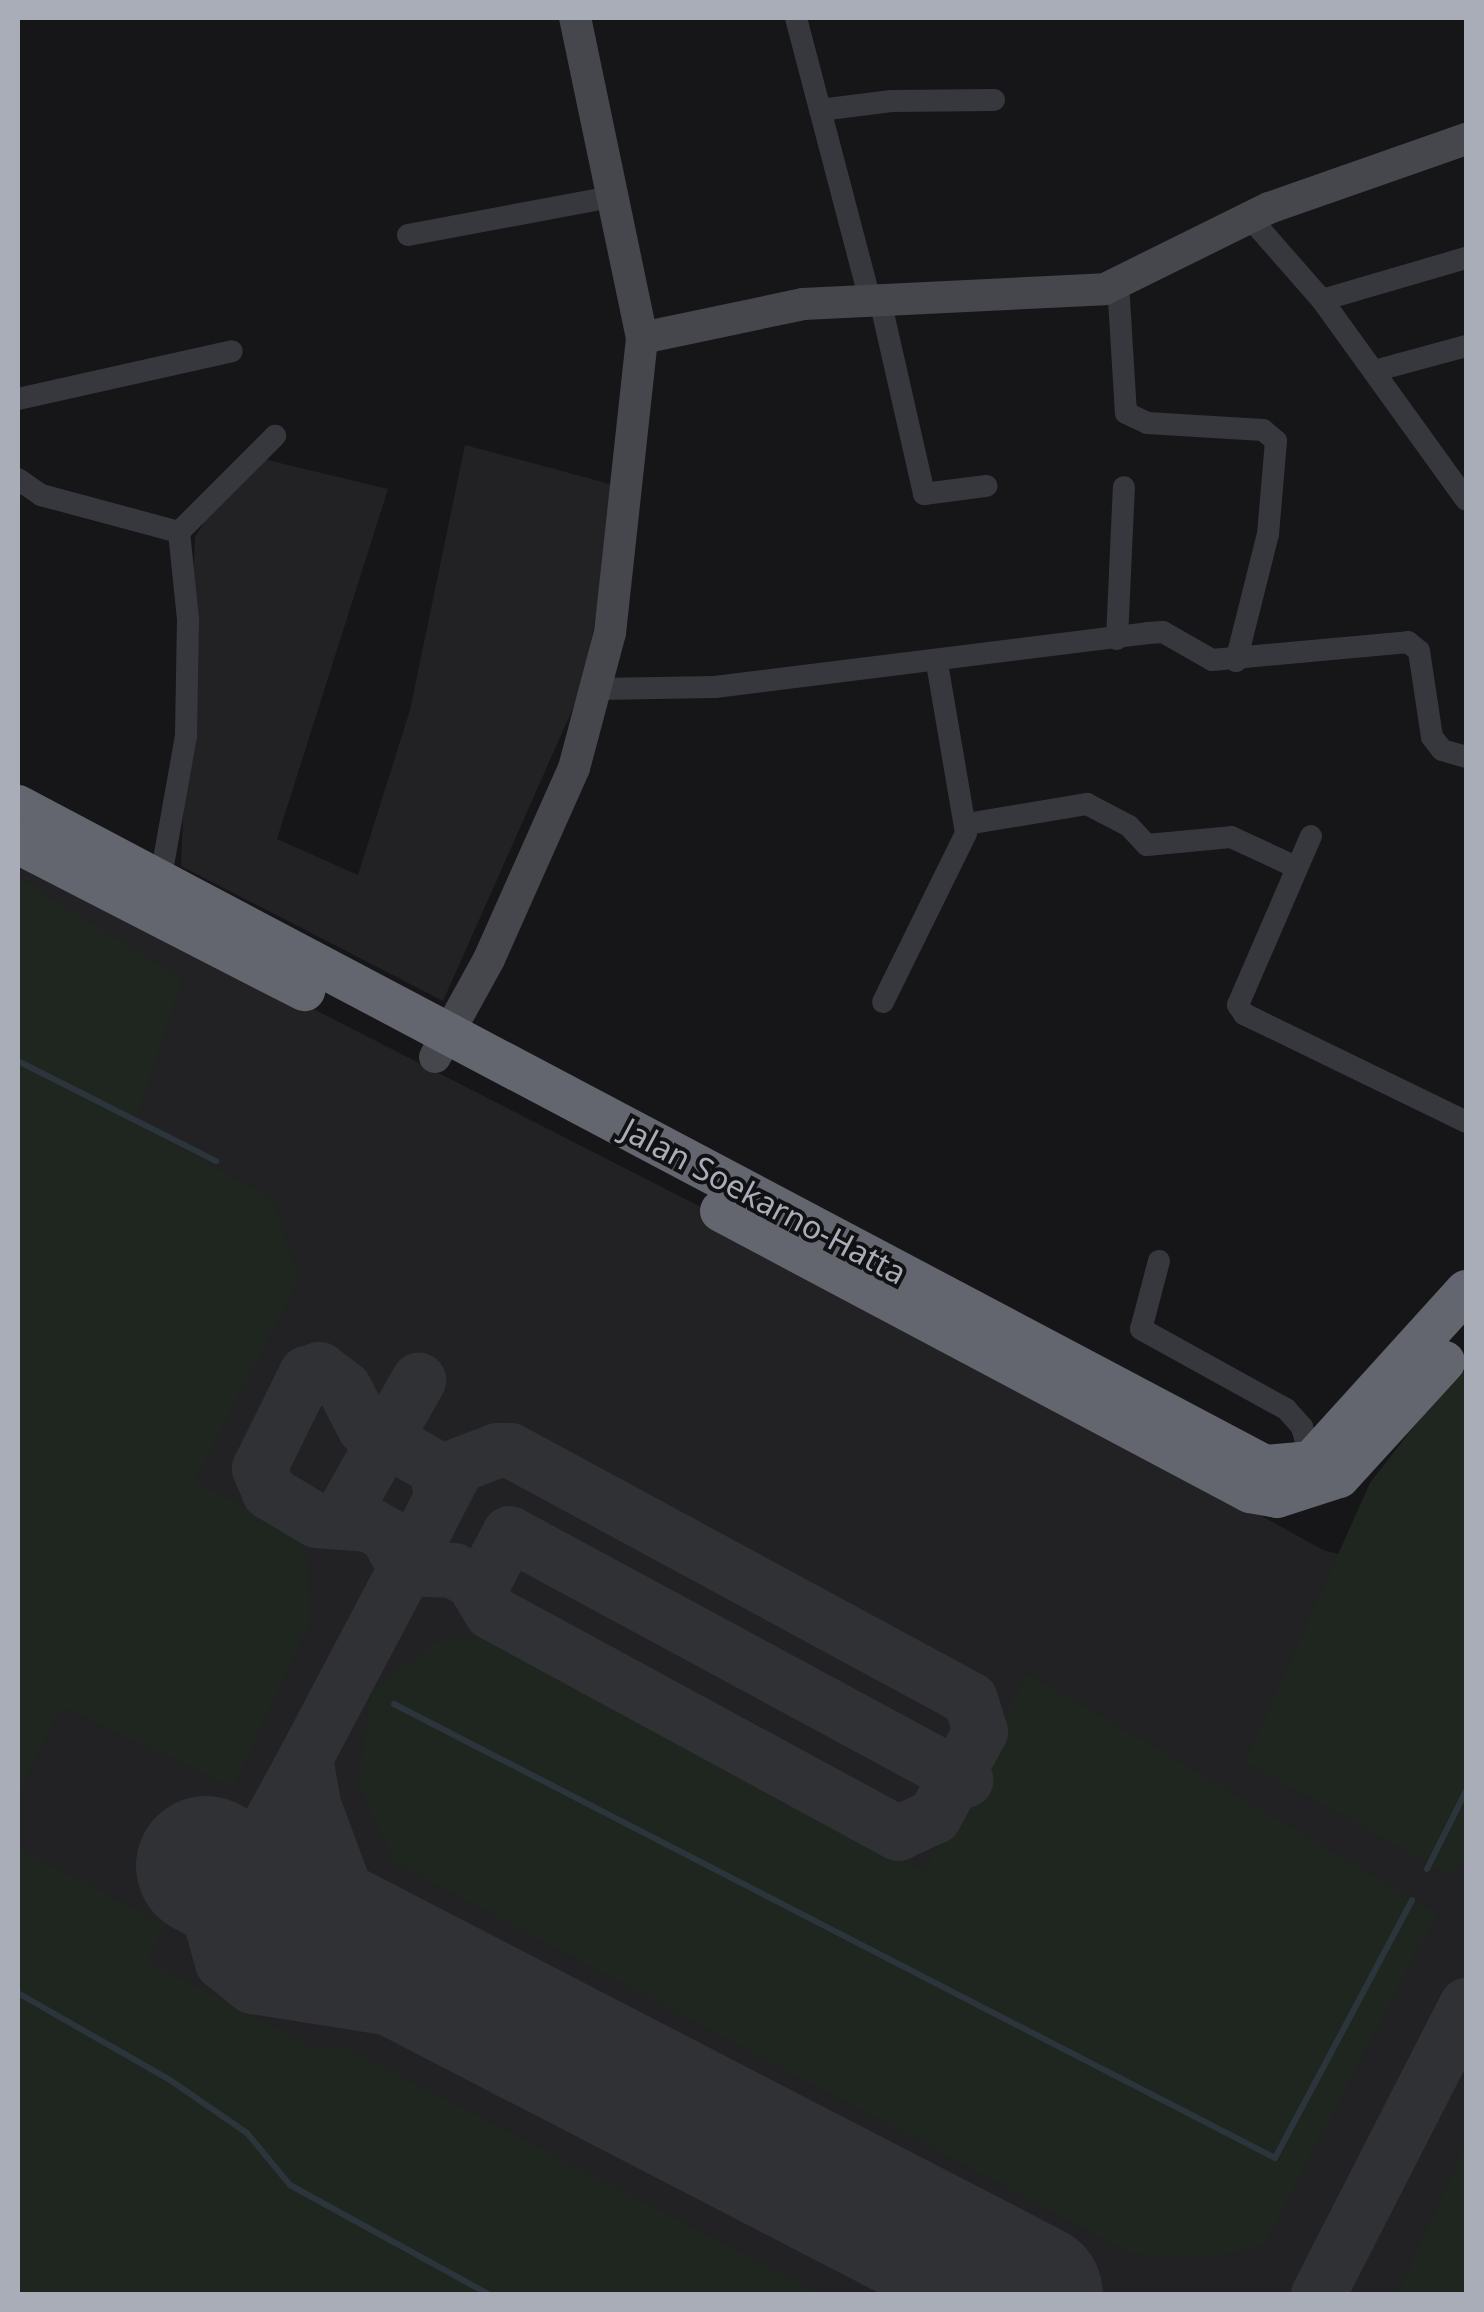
<!DOCTYPE html>
<style>
body{margin:0}
#map{position:relative;width:1484px;height:2312px;overflow:hidden;background:#161618;font-family:"Noto Sans",sans-serif}
div>[style]{position:absolute}
.built>*{inset:0;background:#222225}
.green>*{inset:0;background:#1e261f}
.stream>*{height:6px;margin:-3px;padding:0 3px;transform-origin:3px;border-radius:3px;background:#2c353c}
.taxiway>*{height:55px;margin:-27.5px;padding:0 27.5px;transform-origin:27.5px;border-radius:27.5px;background:#303135}
.runway>*{height:140px;margin:-70px;padding:0 70px;transform-origin:70px;border-radius:70px;background:#303135}
.street>*{height:22px;margin:-11px;padding:0 11px;transform-origin:11px;border-radius:11px;background:#37383d}
.secondary>*{height:32px;margin:-16px;padding:0 16px;transform-origin:16px;border-radius:16px;background:#45474d}
.highway>*{height:42px;margin:-21px;padding:0 21px;transform-origin:21px;border-radius:21px;background:#63666e}
span{translate:-50% -50%;white-space:nowrap;text-align:center;line-height:1.15;-webkit-text-stroke:8px #111113;paint-order:stroke}
.street-label{font-size:32px;color:#a8adb8}
.frame{position:absolute;inset:0;border:20px solid #a8adb8;pointer-events:none}
</style>
<div id="map">
<div class="built">
<i style="clip-path:polygon(465px 445px,621px 487px,582px 688px,443px 1001px,181px 866px,195px 537px,247px 455px,388px 489px,277px 839px,358px 875px,410px 710px)"></i>
<i style="clip-path:polygon(18px 858px,738px 1226px,1323px 1550px,1339px 1554px,1370px 1483px,1466px 1360px,1466px 2294px,18px 2294px)"></i>
</div>
<div class="green">
<i style="clip-path:polygon(18px 878px,183px 980px,134px 1123px,272px 1199px,299px 1279px,194px 1481px,305px 1540px,311px 1619px,233px 1787px,61px 1706px,18px 1793px)"></i>
<i style="clip-path:polygon(1466px 1360px,1466px 1861px,1450px 1875px,1245px 1762px,1370px 1483px)"></i>
<i style="clip-path:polygon(488px 1638px,924px 1872px,1027px 1673px,1437px 1913px,1264px 2245px,1205px 2258px,1132px 2254px,394px 1862px,358px 1783px,372px 1689px,438px 1641px)"></i>
<i style="clip-path:polygon(18px 1848px,165px 1925px,147px 1961px,312px 2047px,349px 2049px,820px 2294px,18px 2294px)"></i>
<i style="clip-path:polygon(1466px 2144px,1466px 2294px,1397px 2294px)"></i>
</div>
<div class="stream">
<i style="left:18px;top:1061px;width:222px;rotate:26.8deg"></i>
<i style="left:394px;top:1704px;width:991px;rotate:27.26deg"></i>
<i style="left:1275px;top:2158px;width:292px;rotate:-62deg"></i>
<i style="left:1427px;top:1869px;width:87px;rotate:-63.4deg"></i>
<i style="left:18px;top:1993px;width:175px;rotate:29.8deg"></i>
<i style="left:170px;top:2080px;width:93px;rotate:34.5deg"></i>
<i style="left:247px;top:2133px;width:67px;rotate:50.4deg"></i>
<i style="left:290px;top:2185px;width:226px;rotate:28.8deg"></i>
</div>
<div class="taxiway">
<i style="left:340px;top:1518px;width:159px;rotate:-60.5deg"></i>
<i style="left:479px;top:1590px;width:64px;rotate:-62.2deg"></i>
<i style="left:509px;top:1533px;width:519px;rotate:28.39deg"></i>
<i style="left:305px;top:1758px;width:47px;rotate:80.1deg"></i>
<i style="left:313px;top:1804px;width:103px;rotate:69.6deg"></i>
<i style="left:231px;top:1878px;width:64px;rotate:-54.6deg"></i>
<i style="left:268px;top:1826px;width:77px;rotate:-61.4deg"></i>
<i style="left:305px;top:1758px;width:215px;rotate:-62.2deg"></i>
<i style="left:405px;top:1568px;width:80px;rotate:-63.1deg"></i>
<i style="left:441px;top:1497px;width:36px;rotate:-62deg"></i>
<i style="left:458px;top:1465px;width:42px;rotate:-21deg"></i>
<i style="left:497px;top:1450px;width:13px"></i>
<i style="left:510px;top:1450px;width:523px;rotate:28.43deg"></i>
<i style="left:970px;top:1699px;width:34px;rotate:73deg"></i>
<i style="left:980px;top:1731px;width:97px;rotate:118.4deg"></i>
<i style="left:934px;top:1816px;width:40px;rotate:155deg"></i>
<i style="left:898px;top:1833px;width:463px;rotate:-151.5deg"></i>
<i style="left:491px;top:1612px;width:35px;rotate:-121deg"></i>
<i style="left:473px;top:1582px;width:22px;rotate:-148deg"></i>
<i style="left:454px;top:1570px;width:49px;rotate:-177.7deg"></i>
<i style="left:405px;top:1568px;width:39px;rotate:-119deg"></i>
<i style="left:386px;top:1534px;width:20px;rotate:-150deg"></i>
<i style="left:369px;top:1524px;width:53px;rotate:-175.7deg"></i>
<i style="left:316px;top:1520px;width:55px;rotate:-149.2deg"></i>
<i style="left:269px;top:1492px;width:26px;rotate:-113deg"></i>
<i style="left:259px;top:1468px;width:106px;rotate:-63.7deg"></i>
<i style="left:306px;top:1373px;width:14px;rotate:-17deg"></i>
<i style="left:319px;top:1369px;width:31px;rotate:37deg"></i>
<i style="left:344px;top:1388px;width:44px;rotate:62.9deg"></i>
<i style="left:364px;top:1427px;width:83px;rotate:29.7deg"></i>
<i style="left:436px;top:1468px;width:29px;rotate:80deg"></i>
<i style="left:414px;top:1973px;width:72px;rotate:-152.7deg"></i>
<i style="left:350px;top:1940px;width:59px;rotate:-109.7deg"></i>
<i style="left:330px;top:1884px;width:39px;rotate:-145deg"></i>
<i style="left:298px;top:1862px;width:20px;rotate:-171deg"></i>
<i style="left:278px;top:1859px;width:38px;rotate:162deg"></i>
<i style="left:242px;top:1871px;width:43px;rotate:127.4deg"></i>
<i style="left:216px;top:1905px;width:19px;rotate:106deg"></i>
<i style="left:211px;top:1923px;width:41px;rotate:74.2deg"></i>
<i style="left:222px;top:1962px;width:38px;rotate:39deg"></i>
<i style="left:252px;top:1986px;width:250px;rotate:9deg"></i>
<i style="left:499px;top:2025px;width:187px;rotate:25.3deg"></i>
<i style="left:1318px;top:2294px;width:325px;rotate:-62.9deg"></i>
</div>
<div class="runway">
<i style="left:206px;top:1866px;width:931px;rotate:27.36deg"></i>
</div>
<div class="street">
<i style="left:796px;top:18px;width:293px;rotate:75.3deg"></i>
<i style="left:820px;top:110px;width:72px;rotate:-7.2deg"></i>
<i style="left:891px;top:101px;width:103px;rotate:-0.6deg"></i>
<i style="left:1250px;top:218px;width:109px;rotate:48.7deg"></i>
<i style="left:1322px;top:300px;width:246px;rotate:54.2deg"></i>
<i style="left:408px;top:235px;width:212px;rotate:-10.6deg"></i>
<i style="left:1118px;top:283px;width:130px;rotate:86.5deg"></i>
<i style="left:1126px;top:413px;width:23px;rotate:25deg"></i>
<i style="left:1147px;top:423px;width:116px;rotate:3.5deg"></i>
<i style="left:1263px;top:430px;width:17px;rotate:40deg"></i>
<i style="left:1276px;top:441px;width:93px;rotate:94.9deg"></i>
<i style="left:1268px;top:534px;width:131px;rotate:104.1deg"></i>
<i style="left:880px;top:300px;width:199px;rotate:77.2deg"></i>
<i style="left:924px;top:494px;width:63px;rotate:-7.4deg"></i>
<i style="left:1322px;top:300px;width:150px;rotate:-16.3deg"></i>
<i style="left:1374px;top:371px;width:95px;rotate:-15.2deg"></i>
<i style="left:18px;top:399px;width:219px;rotate:-12.6deg"></i>
<i style="left:18px;top:479px;width:28px;rotate:35deg"></i>
<i style="left:41px;top:495px;width:143px;rotate:15deg"></i>
<i style="left:179px;top:532px;width:87px;rotate:84.1deg"></i>
<i style="left:188px;top:619px;width:117px;rotate:91deg"></i>
<i style="left:186px;top:736px;width:148px;rotate:100.1deg"></i>
<i style="left:179px;top:532px;width:136px;rotate:-45deg"></i>
<i style="left:1117px;top:639px;width:152px;rotate:-87.4deg"></i>
<i style="left:599px;top:689px;width:116px;rotate:-1deg"></i>
<i style="left:715px;top:687px;width:436px;rotate:-7.1deg"></i>
<i style="left:1148px;top:633px;width:15px;rotate:-4deg"></i>
<i style="left:1163px;top:632px;width:56px;rotate:29.7deg"></i>
<i style="left:1212px;top:660px;width:197px;rotate:-5.2deg"></i>
<i style="left:1408px;top:642px;width:14px;rotate:39deg"></i>
<i style="left:1419px;top:651px;width:87px;rotate:81.4deg"></i>
<i style="left:1432px;top:737px;width:16px;rotate:52deg"></i>
<i style="left:1442px;top:750px;width:25px;rotate:16deg"></i>
<i style="left:967px;top:824px;width:122px;rotate:-9.5deg"></i>
<i style="left:1087px;top:804px;width:47px;rotate:27.6deg"></i>
<i style="left:1129px;top:826px;width:26px;rotate:47deg"></i>
<i style="left:1147px;top:845px;width:84px;rotate:-5.4deg"></i>
<i style="left:1231px;top:837px;width:72px;rotate:24.8deg"></i>
<i style="left:1311px;top:836px;width:184px;rotate:113.4deg"></i>
<i style="left:1238px;top:1005px;width:11px;rotate:56deg"></i>
<i style="left:1244px;top:1014px;width:247px;rotate:25.9deg"></i>
<i style="left:883px;top:1002px;width:188px;rotate:-63.8deg"></i>
<i style="left:966px;top:833px;width:171px;rotate:-99.7deg"></i>
<i style="left:1159px;top:1261px;width:70px;rotate:104.8deg"></i>
<i style="left:1141px;top:1329px;width:166px;rotate:28.9deg"></i>
<i style="left:1286px;top:1409px;width:24px;rotate:48deg"></i>
<i style="left:1302px;top:1427px;width:39px;rotate:75deg"></i>
</div>
<div class="secondary">
<i style="left:642px;top:338px;width:165px;rotate:-11.9deg"></i>
<i style="left:803px;top:304px;width:302px;rotate:-2.8deg"></i>
<i style="left:1105px;top:289px;width:183px;rotate:-26.3deg"></i>
<i style="left:1269px;top:208px;width:209px;rotate:-19.3deg"></i>
<i style="left:435px;top:1057px;width:112px;rotate:-61.1deg"></i>
<i style="left:489px;top:959px;width:209px;rotate:-66deg"></i>
<i style="left:574px;top:768px;width:140px;rotate:-75.1deg"></i>
<i style="left:610px;top:633px;width:297px;rotate:-83.8deg"></i>
<i style="left:642px;top:338px;width:327px;rotate:-101.8deg"></i>
</div>
<div class="highway">
<i style="left:18px;top:806px;width:1411px;rotate:27.89deg"></i>
<i style="left:1265px;top:1466px;width:46px;rotate:-5deg"></i>
<i style="left:1311px;top:1462px;width:231px;rotate:-47.8deg"></i>
<i style="left:18px;top:843px;width:322px;rotate:27.2deg"></i>
<i style="left:721px;top:1211px;width:599px;rotate:27.98deg"></i>
<i style="left:1250px;top:1492px;width:27px;rotate:10deg"></i>
<i style="left:1277px;top:1497px;width:65px;rotate:-17.9deg"></i>
<i style="left:1339px;top:1477px;width:156px;rotate:-47.6deg"></i>
</div>
<div class="street-label">
<span style="left:764px;top:1201px;rotate:28deg">Jalan Soekarno-Hatta</span>
</div>
<div class="frame"></div>
</div>
